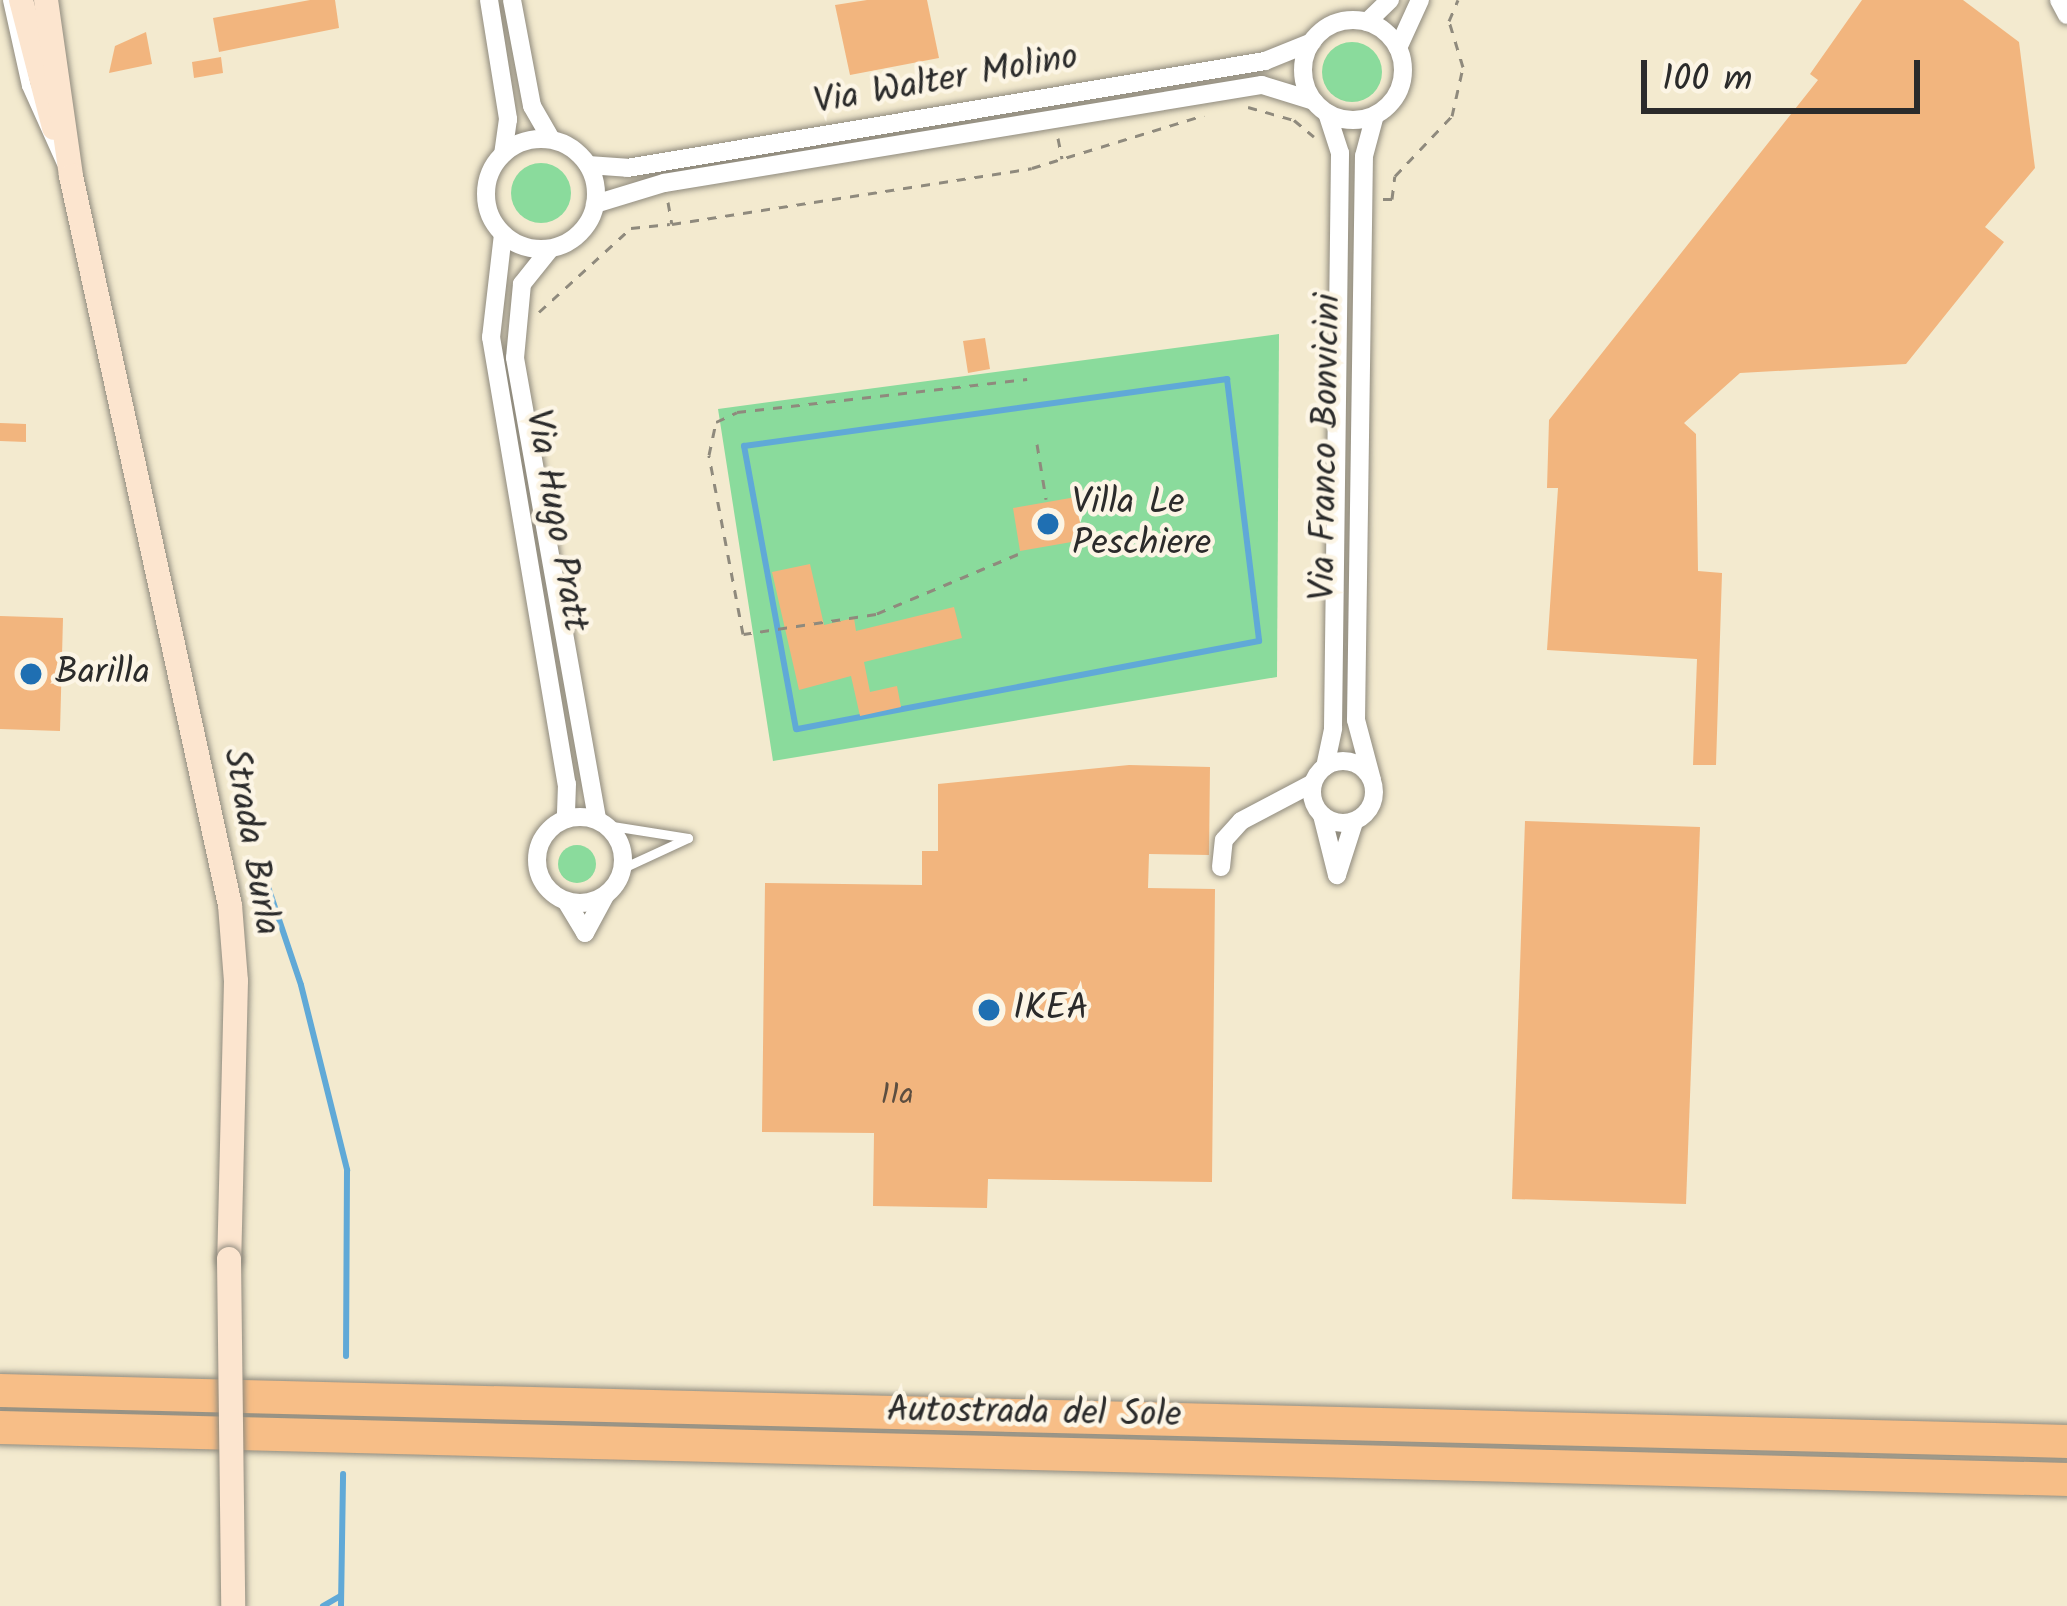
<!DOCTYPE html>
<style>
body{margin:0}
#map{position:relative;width:2067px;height:1606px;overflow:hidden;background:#f3eacf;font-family:Kalam,sans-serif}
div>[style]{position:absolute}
.green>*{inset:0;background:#8adb9c}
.round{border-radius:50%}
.stream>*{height:6px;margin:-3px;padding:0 3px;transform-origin:3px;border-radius:3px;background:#60a9d7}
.building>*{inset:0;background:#f2b57e}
.path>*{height:3px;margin-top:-1.5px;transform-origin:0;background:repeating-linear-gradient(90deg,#8f8a7d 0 9px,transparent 0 18px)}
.roads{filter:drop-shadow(0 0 3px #8f8a7d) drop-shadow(0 0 3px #8f8a7d)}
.service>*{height:9px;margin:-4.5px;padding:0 4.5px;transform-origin:4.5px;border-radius:4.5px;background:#fff}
.minor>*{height:18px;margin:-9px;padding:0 9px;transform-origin:9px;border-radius:9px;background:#fff}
.minor>.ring{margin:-9px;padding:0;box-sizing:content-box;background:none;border:18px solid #fff;border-radius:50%}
.secondary>*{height:24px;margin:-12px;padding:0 12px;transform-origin:12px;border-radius:12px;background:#fce5cf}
.motorway>*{height:33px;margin:-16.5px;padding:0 16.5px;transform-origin:16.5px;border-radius:16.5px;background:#f7be87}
.bridges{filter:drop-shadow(0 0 3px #8f8a7d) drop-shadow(0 0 3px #8f8a7d)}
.secondary-bridge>*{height:24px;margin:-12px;padding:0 12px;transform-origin:12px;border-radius:12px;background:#fce5cf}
.dots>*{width:33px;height:33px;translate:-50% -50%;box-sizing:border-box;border:6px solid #fcf5e5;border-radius:50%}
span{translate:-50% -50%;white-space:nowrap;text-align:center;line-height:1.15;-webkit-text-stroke:9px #fcf5e5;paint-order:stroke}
.number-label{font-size:30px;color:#5d4e40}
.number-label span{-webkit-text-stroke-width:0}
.street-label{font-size:36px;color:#2b2b2b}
.poi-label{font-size:36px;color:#2b2b2b}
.left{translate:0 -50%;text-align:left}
.scale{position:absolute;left:1641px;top:60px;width:279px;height:54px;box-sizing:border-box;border:6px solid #2b2b2b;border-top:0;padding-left:15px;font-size:36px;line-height:42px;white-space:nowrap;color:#2b2b2b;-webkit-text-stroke:9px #fcf5e5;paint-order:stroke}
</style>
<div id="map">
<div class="green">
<i class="round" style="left:1322px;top:42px;width:60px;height:60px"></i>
<i class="round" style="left:511px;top:163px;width:60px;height:60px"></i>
<i style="clip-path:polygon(1279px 334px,1277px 677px,773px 761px,718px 409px)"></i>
<i class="round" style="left:558px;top:845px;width:38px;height:38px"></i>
</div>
<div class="stream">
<i style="left:1227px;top:379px;width:264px;rotate:83deg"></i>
<i style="left:1259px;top:641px;width:471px;rotate:169.2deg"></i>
<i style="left:796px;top:729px;width:288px;rotate:-100.4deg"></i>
<i style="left:744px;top:446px;width:488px;rotate:-7.9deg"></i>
<i style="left:262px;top:869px;width:122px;rotate:71.4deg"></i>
<i style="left:301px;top:985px;width:191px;rotate:76deg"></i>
<i style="left:347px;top:1170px;width:186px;rotate:90.3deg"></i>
<i style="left:323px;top:1606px;width:20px;rotate:-30deg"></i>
<i style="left:341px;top:1606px;width:132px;rotate:-89.1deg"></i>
</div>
<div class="building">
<i style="clip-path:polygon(310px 0,335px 0,339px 28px,219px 52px,213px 18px)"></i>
<i style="clip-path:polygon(867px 0,927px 0,939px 58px,850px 75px,835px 5px)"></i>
<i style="clip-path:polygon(1862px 0,1963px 0,2019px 42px,2035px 168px,1985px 227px,2004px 242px,1906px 364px,1740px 373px,1684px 423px,1696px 434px,1698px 571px,1722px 573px,1716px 765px,1693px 765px,1697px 659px,1547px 650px,1558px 488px,1547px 488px,1549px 420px,1818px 80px,1810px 74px)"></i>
<i style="clip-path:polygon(146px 32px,152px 64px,109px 73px,115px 46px)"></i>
<i style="clip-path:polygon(221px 57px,223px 73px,194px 78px,192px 62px)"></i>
<i style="clip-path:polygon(985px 338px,990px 369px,968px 373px,963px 341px)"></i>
<i style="clip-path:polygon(0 423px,26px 424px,26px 442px,0 441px)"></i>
<i style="clip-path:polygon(1076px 497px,1083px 540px,1020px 551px,1013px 508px)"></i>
<i style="clip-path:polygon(810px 564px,824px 625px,854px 618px,856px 631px,954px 607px,962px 638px,864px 662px,870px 692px,897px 686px,901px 707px,860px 716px,851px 676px,799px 690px,772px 572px)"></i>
<i style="clip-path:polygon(0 616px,63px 618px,60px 731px,0 729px)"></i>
<i style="clip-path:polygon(1129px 765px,1210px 767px,1209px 855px,1149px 854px,1148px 888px,1215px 889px,1212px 1182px,988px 1179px,987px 1208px,873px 1206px,874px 1133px,762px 1132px,765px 883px,922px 885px,922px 851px,938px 851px,938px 784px)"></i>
<i style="clip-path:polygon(1525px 821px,1700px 827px,1686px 1204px,1512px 1199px)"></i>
</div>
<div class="path">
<i style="left:1248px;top:107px;width:48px;rotate:15.8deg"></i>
<i style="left:1294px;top:120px;width:26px;rotate:40deg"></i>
<i style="left:1058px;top:138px;width:21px;rotate:79deg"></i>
<i style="left:1383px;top:199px;width:9px"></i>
<i style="left:1392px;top:199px;width:23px;rotate:-83deg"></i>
<i style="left:1395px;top:176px;width:83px;rotate:-46.5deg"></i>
<i style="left:1452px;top:116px;width:50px;rotate:-77.3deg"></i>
<i style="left:1463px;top:67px;width:48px;rotate:-106.9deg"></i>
<i style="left:1449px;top:21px;width:23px;rotate:-67deg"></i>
<i style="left:668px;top:202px;width:22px;rotate:80deg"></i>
<i style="left:672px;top:224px;width:364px;rotate:-8.8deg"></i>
<i style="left:1032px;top:168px;width:180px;rotate:-17.1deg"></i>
<i style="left:539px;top:312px;width:125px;rotate:-42.4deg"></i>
<i style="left:631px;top:228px;width:39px;rotate:-6deg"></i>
<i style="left:1037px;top:444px;width:56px;rotate:80.7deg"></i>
<i style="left:1018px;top:554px;width:154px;rotate:157.1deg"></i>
<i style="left:876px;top:614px;width:134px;rotate:171.4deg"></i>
<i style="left:743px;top:634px;width:182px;rotate:-100.8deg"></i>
<i style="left:709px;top:455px;width:34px;rotate:-78deg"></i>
<i style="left:716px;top:422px;width:23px;rotate:-25deg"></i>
<i style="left:737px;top:412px;width:292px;rotate:-6.5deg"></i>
</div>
<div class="roads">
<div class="service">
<i style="left:7px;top:0;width:88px;rotate:77.5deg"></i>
<i style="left:26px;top:86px;width:85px;rotate:65.8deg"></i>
<i style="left:606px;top:825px;width:83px;rotate:9deg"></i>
<i style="left:688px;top:838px;width:72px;rotate:155.2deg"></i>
</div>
<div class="minor">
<i style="left:489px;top:0;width:121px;rotate:80.9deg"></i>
<i style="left:508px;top:119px;width:35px;rotate:98deg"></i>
<i style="left:512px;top:0;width:108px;rotate:79.3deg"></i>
<i style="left:532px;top:106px;width:38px;rotate:60deg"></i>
<i style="left:2059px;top:0;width:17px;rotate:62deg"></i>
<i class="ring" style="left:1303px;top:20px;width:82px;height:82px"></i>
<i style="left:1367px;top:22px;width:32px;rotate:-44deg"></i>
<i style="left:1398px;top:48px;width:53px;rotate:-65.4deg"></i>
<i class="ring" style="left:486px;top:139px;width:92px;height:92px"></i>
<i style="left:588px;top:165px;width:39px;rotate:4deg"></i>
<i style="left:627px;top:168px;width:647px;rotate:-9.52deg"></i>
<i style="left:1265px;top:61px;width:51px;rotate:-22deg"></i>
<i style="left:595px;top:204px;width:72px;rotate:-16.9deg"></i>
<i style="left:664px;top:183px;width:606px;rotate:-9.31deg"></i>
<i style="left:1262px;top:85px;width:54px;rotate:17.1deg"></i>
<i style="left:503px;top:234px;width:104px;rotate:96.6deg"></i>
<i style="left:491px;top:337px;width:453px;rotate:80.4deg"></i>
<i style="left:567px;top:784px;width:35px;rotate:92deg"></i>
<i style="left:550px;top:249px;width:45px;rotate:128.7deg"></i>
<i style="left:522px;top:284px;width:74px;rotate:95.4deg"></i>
<i style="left:515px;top:358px;width:468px;rotate:79.9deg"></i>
<i class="ring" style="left:1312px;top:761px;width:44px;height:44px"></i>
<i style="left:1325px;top:767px;width:40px;rotate:-78deg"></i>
<i style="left:1333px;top:728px;width:575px;rotate:-89.3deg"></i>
<i style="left:1340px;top:153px;width:42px;rotate:-108deg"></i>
<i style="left:1372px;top:780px;width:62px;rotate:-104.9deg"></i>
<i style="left:1356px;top:720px;width:564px;rotate:-89.19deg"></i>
<i style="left:1364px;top:156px;width:42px;rotate:-75deg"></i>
<i style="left:1322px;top:815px;width:62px;rotate:76deg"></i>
<i style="left:1337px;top:875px;width:56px;rotate:-72.2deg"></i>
<i class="ring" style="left:537px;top:817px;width:68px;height:68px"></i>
<i style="left:1221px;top:867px;width:27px;rotate:-84deg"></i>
<i style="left:1224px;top:840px;width:25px;rotate:-48deg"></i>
<i style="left:1241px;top:821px;width:81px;rotate:-27.8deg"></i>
<i style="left:566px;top:901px;width:37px;rotate:59deg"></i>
<i style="left:585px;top:933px;width:42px;rotate:-61.6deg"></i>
</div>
<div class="secondary">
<i style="left:21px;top:0;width:132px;rotate:75.5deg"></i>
<i style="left:46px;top:0;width:178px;rotate:81.9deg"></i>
<i style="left:71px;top:176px;width:746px;rotate:77.7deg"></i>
<i style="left:230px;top:905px;width:76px;rotate:85.5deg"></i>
<i style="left:236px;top:981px;width:278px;rotate:91.4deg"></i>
</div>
<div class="motorway">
<i style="left:0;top:1390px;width:2068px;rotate:1.41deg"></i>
<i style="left:0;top:1427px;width:2068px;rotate:1.44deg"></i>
</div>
</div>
<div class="bridges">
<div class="secondary-bridge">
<i style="left:229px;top:1259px;width:347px;rotate:89.3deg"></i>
</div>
</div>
<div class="dots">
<i style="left:1048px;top:524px;background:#1f6fb2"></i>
<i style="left:31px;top:674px;background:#1f6fb2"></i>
<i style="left:989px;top:1010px;background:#1f6fb2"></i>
</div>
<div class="number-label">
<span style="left:897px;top:1095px">11a</span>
</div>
<div class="street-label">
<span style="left:946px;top:81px;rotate:-10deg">Via Walter Molino</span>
<span style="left:1327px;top:447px;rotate:-89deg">Via Franco Bonvicini</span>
<span style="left:555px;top:521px;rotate:80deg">Via Hugo Pratt</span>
<span style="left:250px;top:842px;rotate:80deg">Strada Burla</span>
<span style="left:1034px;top:1414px;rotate:1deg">Autostrada del Sole</span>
</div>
<div class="poi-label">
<span class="left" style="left:1072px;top:524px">Villa Le<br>Peschiere</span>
<span class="left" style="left:55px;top:674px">Barilla</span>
<span class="left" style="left:1013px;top:1010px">IKEA</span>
</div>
<div class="scale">100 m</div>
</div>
